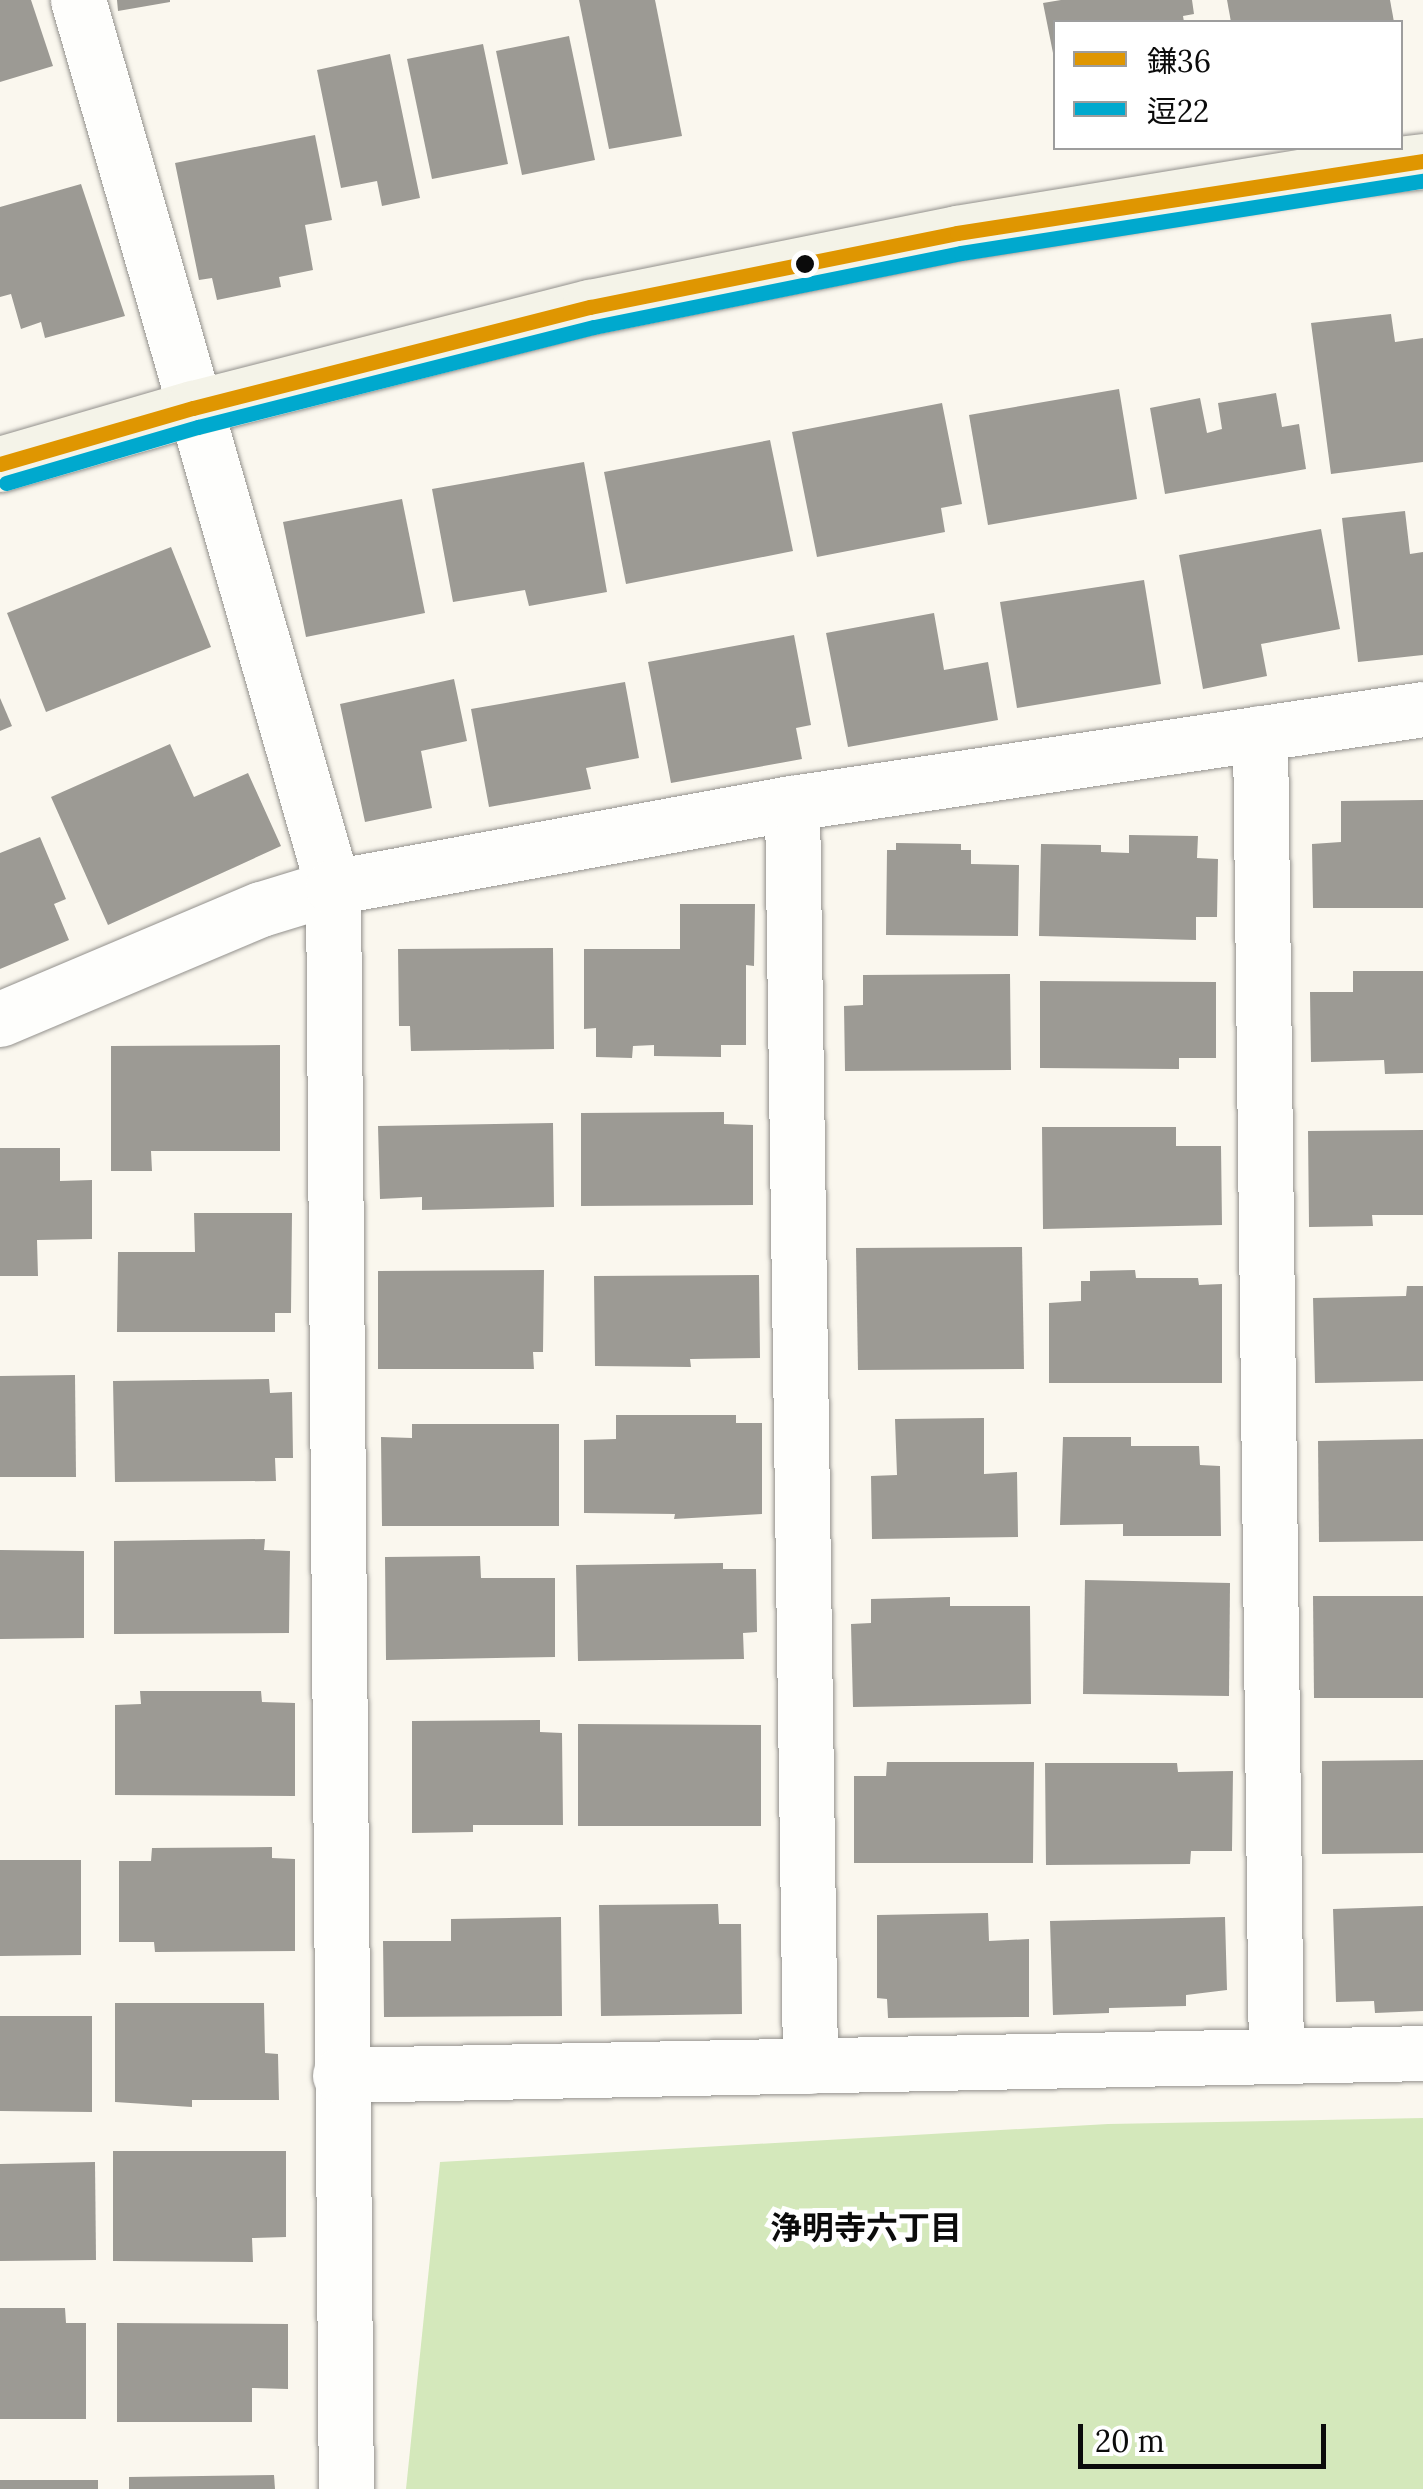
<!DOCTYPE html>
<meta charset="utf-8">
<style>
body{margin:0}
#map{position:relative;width:1423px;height:2489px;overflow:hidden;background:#faf7ee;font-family:Lora,"Noto Sans JP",serif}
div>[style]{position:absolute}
.forest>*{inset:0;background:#d4e8bb}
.building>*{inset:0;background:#9c9a94}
.roads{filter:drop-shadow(0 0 2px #93918d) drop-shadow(0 0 2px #93918d)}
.street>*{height:55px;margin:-27.5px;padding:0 27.5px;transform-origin:27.5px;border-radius:27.5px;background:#fefefc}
.secondary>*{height:55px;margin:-27.5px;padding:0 27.5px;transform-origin:27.5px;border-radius:27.5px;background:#f4f3e8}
.bus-1>*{height:15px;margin:-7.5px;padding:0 7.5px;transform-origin:7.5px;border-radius:7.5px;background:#df9601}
.bus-2>*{height:15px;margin:-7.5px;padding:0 7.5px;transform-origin:7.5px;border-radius:7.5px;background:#00a9ce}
.dots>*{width:28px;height:28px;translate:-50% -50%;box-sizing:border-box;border:5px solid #fff;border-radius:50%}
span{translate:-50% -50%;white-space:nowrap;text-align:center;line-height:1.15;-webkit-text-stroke:10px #fff;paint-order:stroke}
.neighbourhood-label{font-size:32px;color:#0b0b0b;font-weight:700}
.legend{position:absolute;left:1053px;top:20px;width:350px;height:130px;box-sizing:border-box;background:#fff;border:2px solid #9d9d9d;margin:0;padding:12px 18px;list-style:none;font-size:30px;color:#0b0b0b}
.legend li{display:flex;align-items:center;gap:20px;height:50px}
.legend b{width:50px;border:2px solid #9d9d9d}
.scale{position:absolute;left:1078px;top:2424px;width:248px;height:45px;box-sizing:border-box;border:5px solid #0b0b0b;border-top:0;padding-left:12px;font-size:30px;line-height:35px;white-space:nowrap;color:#0b0b0b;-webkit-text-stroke:8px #fff;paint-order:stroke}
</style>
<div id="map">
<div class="forest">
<i style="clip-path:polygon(1423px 2118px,1423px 2489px,406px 2489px,440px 2162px,1108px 2124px)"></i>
</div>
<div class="building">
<i style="clip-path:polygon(0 0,31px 0,53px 66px,0 82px)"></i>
<i style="clip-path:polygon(117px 0,170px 0,170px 2px,118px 11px)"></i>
<i style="clip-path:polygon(579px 0,655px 0,682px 136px,609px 149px)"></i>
<i style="clip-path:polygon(1061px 0,1192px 0,1194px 14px,1183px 16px,1184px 22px,1056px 22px,1054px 58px,1043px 3px)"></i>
<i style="clip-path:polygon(1227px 0,1390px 0,1394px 22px,1231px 22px)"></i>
<i style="clip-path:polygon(569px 36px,595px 160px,522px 175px,496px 51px)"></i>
<i style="clip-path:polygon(483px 44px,508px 164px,432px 179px,407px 59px)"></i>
<i style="clip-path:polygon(390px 54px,420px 198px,382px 206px,377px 181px,341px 188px,317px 70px)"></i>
<i style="clip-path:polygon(315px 135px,332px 220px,305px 225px,313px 270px,279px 277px,281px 287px,217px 300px,212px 278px,199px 280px,175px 163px)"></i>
<i style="clip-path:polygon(81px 184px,125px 316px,45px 338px,41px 322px,21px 329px,11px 294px,0 297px,0 207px)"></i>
<i style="clip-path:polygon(1391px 314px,1395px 342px,1423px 338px,1423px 462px,1331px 474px,1311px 323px)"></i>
<i style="clip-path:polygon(1119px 389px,1137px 499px,988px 525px,969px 415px)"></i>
<i style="clip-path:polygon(1276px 393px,1282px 427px,1299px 424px,1306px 469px,1165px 494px,1150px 408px,1200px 398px,1207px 433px,1222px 429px,1218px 403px)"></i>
<i style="clip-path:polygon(942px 403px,962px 504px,941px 508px,945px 532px,817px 557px,792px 432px)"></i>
<i style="clip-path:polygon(770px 440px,793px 551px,626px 584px,604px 472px)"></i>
<i style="clip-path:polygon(584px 462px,607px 592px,529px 606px,525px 590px,453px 602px,432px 489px)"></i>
<i style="clip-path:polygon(402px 499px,425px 613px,306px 637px,283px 522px)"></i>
<i style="clip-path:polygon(1405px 511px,1410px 554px,1423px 552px,1423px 655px,1358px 662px,1342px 518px)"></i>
<i style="clip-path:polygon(1321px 529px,1340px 629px,1261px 644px,1267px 676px,1203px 689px,1179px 555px)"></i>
<i style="clip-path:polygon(171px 547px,211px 647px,46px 712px,7px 613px)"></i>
<i style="clip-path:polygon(1144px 580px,1161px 684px,1017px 708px,1000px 602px)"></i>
<i style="clip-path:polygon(934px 613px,944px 670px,988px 662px,998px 720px,848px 747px,826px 633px)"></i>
<i style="clip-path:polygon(794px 635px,811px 725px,796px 728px,802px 759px,671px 783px,648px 662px)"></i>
<i style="clip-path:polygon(454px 679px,467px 741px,421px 751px,432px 808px,365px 822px,340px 704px)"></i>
<i style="clip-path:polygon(625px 682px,639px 758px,586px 768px,591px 789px,489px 807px,471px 709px)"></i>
<i style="clip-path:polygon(0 698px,12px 726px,0 731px)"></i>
<i style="clip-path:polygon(170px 744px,194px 797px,248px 773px,281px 846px,108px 925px,51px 797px)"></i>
<i style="clip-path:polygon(1423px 800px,1423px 908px,1313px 908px,1312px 844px,1341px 842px,1341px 801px)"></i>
<i style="clip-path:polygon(1129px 835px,1198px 836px,1197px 858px,1218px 859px,1217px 917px,1196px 917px,1196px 940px,1039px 936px,1041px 844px,1101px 845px,1101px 852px,1129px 853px)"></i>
<i style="clip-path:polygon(40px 837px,66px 899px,54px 904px,69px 940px,0 969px,0 853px)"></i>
<i style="clip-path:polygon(896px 843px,961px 844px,961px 850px,971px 850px,971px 864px,1019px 865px,1018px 936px,886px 935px,887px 850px,896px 850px)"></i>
<i style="clip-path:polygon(680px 904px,755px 904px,754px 966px,746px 965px,746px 1045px,721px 1045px,721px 1057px,654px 1056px,654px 1045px,633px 1046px,632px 1058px,596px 1057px,596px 1028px,584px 1029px,584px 949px,680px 949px)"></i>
<i style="clip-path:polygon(553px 948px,554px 1049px,411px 1051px,410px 1026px,399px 1026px,398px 949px)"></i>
<i style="clip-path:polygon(1353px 971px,1423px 971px,1423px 1073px,1385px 1074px,1384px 1060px,1311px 1062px,1310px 992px,1353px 992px)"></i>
<i style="clip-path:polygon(1010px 974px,1011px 1070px,845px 1071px,844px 1006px,863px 1005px,863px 975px)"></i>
<i style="clip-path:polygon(1040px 981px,1216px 982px,1216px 1058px,1179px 1058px,1179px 1069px,1040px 1068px)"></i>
<i style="clip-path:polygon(280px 1045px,280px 1151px,151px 1151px,152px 1171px,111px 1171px,111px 1046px)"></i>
<i style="clip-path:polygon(724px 1112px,724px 1124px,753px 1125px,753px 1205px,581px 1206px,581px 1113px)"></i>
<i style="clip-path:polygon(553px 1123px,554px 1207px,422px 1210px,422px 1197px,380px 1199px,378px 1126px)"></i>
<i style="clip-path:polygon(1042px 1127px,1176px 1127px,1176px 1146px,1221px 1146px,1222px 1225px,1043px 1229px)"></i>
<i style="clip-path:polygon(1423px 1130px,1423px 1215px,1372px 1215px,1373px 1226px,1309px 1227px,1308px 1131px)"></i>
<i style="clip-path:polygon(0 1148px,60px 1148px,60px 1181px,92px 1180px,92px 1239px,37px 1240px,38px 1276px,0 1276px)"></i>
<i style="clip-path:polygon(194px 1213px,292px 1213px,291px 1313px,275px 1313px,275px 1332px,117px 1332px,118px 1252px,195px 1252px)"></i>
<i style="clip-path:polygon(1022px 1247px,1024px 1369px,858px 1370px,856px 1248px)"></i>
<i style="clip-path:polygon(544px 1270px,543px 1352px,533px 1352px,534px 1369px,378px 1369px,378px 1271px)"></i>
<i style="clip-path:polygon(1135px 1270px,1136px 1278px,1198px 1278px,1199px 1285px,1222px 1284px,1222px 1383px,1049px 1383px,1049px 1303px,1081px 1301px,1081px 1281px,1090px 1281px,1090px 1271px)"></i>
<i style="clip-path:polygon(759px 1275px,760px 1358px,690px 1359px,691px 1367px,595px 1366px,594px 1276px)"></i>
<i style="clip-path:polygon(1407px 1286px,1423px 1286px,1423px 1381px,1315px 1383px,1313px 1298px,1406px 1296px)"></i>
<i style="clip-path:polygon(75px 1375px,76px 1477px,0 1477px,0 1376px)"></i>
<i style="clip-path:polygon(269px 1379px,270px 1393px,292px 1392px,293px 1458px,275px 1458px,276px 1481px,115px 1482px,113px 1381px)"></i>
<i style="clip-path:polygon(616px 1415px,736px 1415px,736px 1423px,762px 1423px,762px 1514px,674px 1519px,675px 1514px,584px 1513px,584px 1440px,616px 1439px)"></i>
<i style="clip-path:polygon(984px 1418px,984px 1474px,1017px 1472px,1018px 1537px,872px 1539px,871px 1476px,897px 1475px,895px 1419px)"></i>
<i style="clip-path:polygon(412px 1424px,559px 1424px,559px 1526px,382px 1526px,381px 1437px,412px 1438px)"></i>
<i style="clip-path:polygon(1063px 1437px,1131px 1437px,1131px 1446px,1199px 1446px,1200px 1465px,1220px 1466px,1221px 1536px,1123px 1536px,1123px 1524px,1060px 1525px)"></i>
<i style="clip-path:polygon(1423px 1439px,1423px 1541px,1319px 1542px,1318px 1441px)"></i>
<i style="clip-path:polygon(265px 1539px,264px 1550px,290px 1551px,289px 1633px,114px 1634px,114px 1541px)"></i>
<i style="clip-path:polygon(0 1550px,84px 1551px,84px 1638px,0 1639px)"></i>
<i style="clip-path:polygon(480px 1556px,481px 1578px,555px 1578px,555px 1657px,386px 1660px,385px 1557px)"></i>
<i style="clip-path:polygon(723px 1563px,723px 1569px,756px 1569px,757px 1632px,743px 1633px,744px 1659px,578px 1661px,576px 1565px)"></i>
<i style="clip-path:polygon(1085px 1580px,1230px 1583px,1229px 1696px,1083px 1694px)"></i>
<i style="clip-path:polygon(1313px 1596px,1423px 1596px,1423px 1698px,1314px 1698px)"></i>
<i style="clip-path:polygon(950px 1597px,950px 1606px,1030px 1606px,1031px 1704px,853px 1707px,851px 1624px,871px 1623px,871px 1599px)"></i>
<i style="clip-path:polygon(140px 1691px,261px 1691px,262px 1702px,295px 1703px,295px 1796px,115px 1795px,115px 1705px,141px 1704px)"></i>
<i style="clip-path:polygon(540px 1720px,540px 1732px,562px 1733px,563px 1825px,473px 1825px,473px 1832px,412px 1833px,412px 1721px)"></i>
<i style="clip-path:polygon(578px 1724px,761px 1725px,761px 1826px,578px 1826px)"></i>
<i style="clip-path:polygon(1423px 1760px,1423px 1853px,1322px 1854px,1322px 1761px)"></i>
<i style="clip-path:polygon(887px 1762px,1034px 1762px,1033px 1863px,854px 1863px,854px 1776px,886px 1776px)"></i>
<i style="clip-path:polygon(1045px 1763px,1177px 1763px,1178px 1772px,1233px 1771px,1232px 1851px,1191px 1851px,1190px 1864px,1046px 1865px)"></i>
<i style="clip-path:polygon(272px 1847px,272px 1858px,295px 1859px,295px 1951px,155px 1952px,154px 1942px,119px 1942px,119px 1861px,151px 1861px,152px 1848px)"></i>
<i style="clip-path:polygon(0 1860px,81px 1860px,81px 1955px,0 1956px)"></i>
<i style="clip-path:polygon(718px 1904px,719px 1924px,741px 1924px,742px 2014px,601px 2016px,599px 1905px)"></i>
<i style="clip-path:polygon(1423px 1906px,1423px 2011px,1375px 2013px,1374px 2001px,1336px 2002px,1333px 1909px)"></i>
<i style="clip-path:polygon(988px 1913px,989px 1941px,1029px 1939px,1029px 2017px,888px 2018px,887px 1999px,877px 1998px,877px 1915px)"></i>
<i style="clip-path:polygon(561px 1917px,562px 2016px,384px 2017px,383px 1941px,451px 1941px,451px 1919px)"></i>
<i style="clip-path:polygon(1225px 1917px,1227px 1990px,1186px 1995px,1186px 2006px,1109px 2008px,1109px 2013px,1053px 2015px,1050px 1921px)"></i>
<i style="clip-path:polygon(115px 2003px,264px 2003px,265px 2053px,278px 2054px,279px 2100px,192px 2100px,192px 2107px,115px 2102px)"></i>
<i style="clip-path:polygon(0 2016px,92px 2016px,92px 2112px,0 2111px)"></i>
<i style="clip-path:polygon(113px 2151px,286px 2151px,286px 2237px,252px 2238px,253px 2262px,113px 2261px)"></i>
<i style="clip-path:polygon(95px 2162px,96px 2260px,0 2261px,0 2164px)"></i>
<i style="clip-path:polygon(0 2308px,65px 2308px,66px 2323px,86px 2323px,86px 2419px,0 2419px)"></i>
<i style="clip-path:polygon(117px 2323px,288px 2324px,288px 2389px,252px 2388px,252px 2422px,117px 2422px)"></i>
<i style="clip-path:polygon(274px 2475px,275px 2489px,129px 2489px,129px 2477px)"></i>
<i style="clip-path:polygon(0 2480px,98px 2480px,98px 2489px,0 2489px)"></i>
</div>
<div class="roads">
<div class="street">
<i style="left:78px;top:0;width:923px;rotate:73.96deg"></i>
<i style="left:333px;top:887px;width:1602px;rotate:89.54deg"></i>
<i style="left:1260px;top:733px;width:1323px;rotate:89.31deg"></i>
<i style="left:792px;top:803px;width:1263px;rotate:89.18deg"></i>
<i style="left:0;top:1019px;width:283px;rotate:-22.9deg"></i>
<i style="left:261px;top:909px;width:75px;rotate:-17deg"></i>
<i style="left:333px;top:887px;width:467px;rotate:-10.4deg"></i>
<i style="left:792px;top:803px;width:638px;rotate:-8.47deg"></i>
<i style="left:340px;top:2075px;width:1083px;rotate:-1.16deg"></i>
</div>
<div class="secondary">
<i style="left:0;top:464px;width:201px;rotate:-16.2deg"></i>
<i style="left:193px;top:408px;width:410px;rotate:-14.3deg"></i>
<i style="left:590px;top:307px;width:374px;rotate:-11.4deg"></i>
<i style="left:957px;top:233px;width:378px;rotate:-9.3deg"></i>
<i style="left:1330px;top:172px;width:94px;rotate:-6.7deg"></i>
</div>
</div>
<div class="bus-1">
<i style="left:0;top:464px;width:201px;rotate:-16.2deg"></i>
<i style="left:193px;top:408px;width:410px;rotate:-14.3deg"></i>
<i style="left:590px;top:307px;width:374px;rotate:-11.4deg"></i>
<i style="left:957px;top:233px;width:472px;rotate:-8.8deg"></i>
</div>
<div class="bus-2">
<i style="left:6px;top:483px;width:200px;rotate:-16.3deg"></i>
<i style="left:198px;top:427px;width:408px;rotate:-14.2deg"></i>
<i style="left:594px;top:327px;width:374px;rotate:-11.4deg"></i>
<i style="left:961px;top:253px;width:468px;rotate:-8.9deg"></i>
</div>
<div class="dots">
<i style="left:805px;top:264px;background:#0b0b0b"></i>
</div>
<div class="neighbourhood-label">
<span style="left:866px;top:2228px">浄明寺六丁目</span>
</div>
<ul class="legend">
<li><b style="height:12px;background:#df9601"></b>鎌36</li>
<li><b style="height:12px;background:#00a9ce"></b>逗22</li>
</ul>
<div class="scale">20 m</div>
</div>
